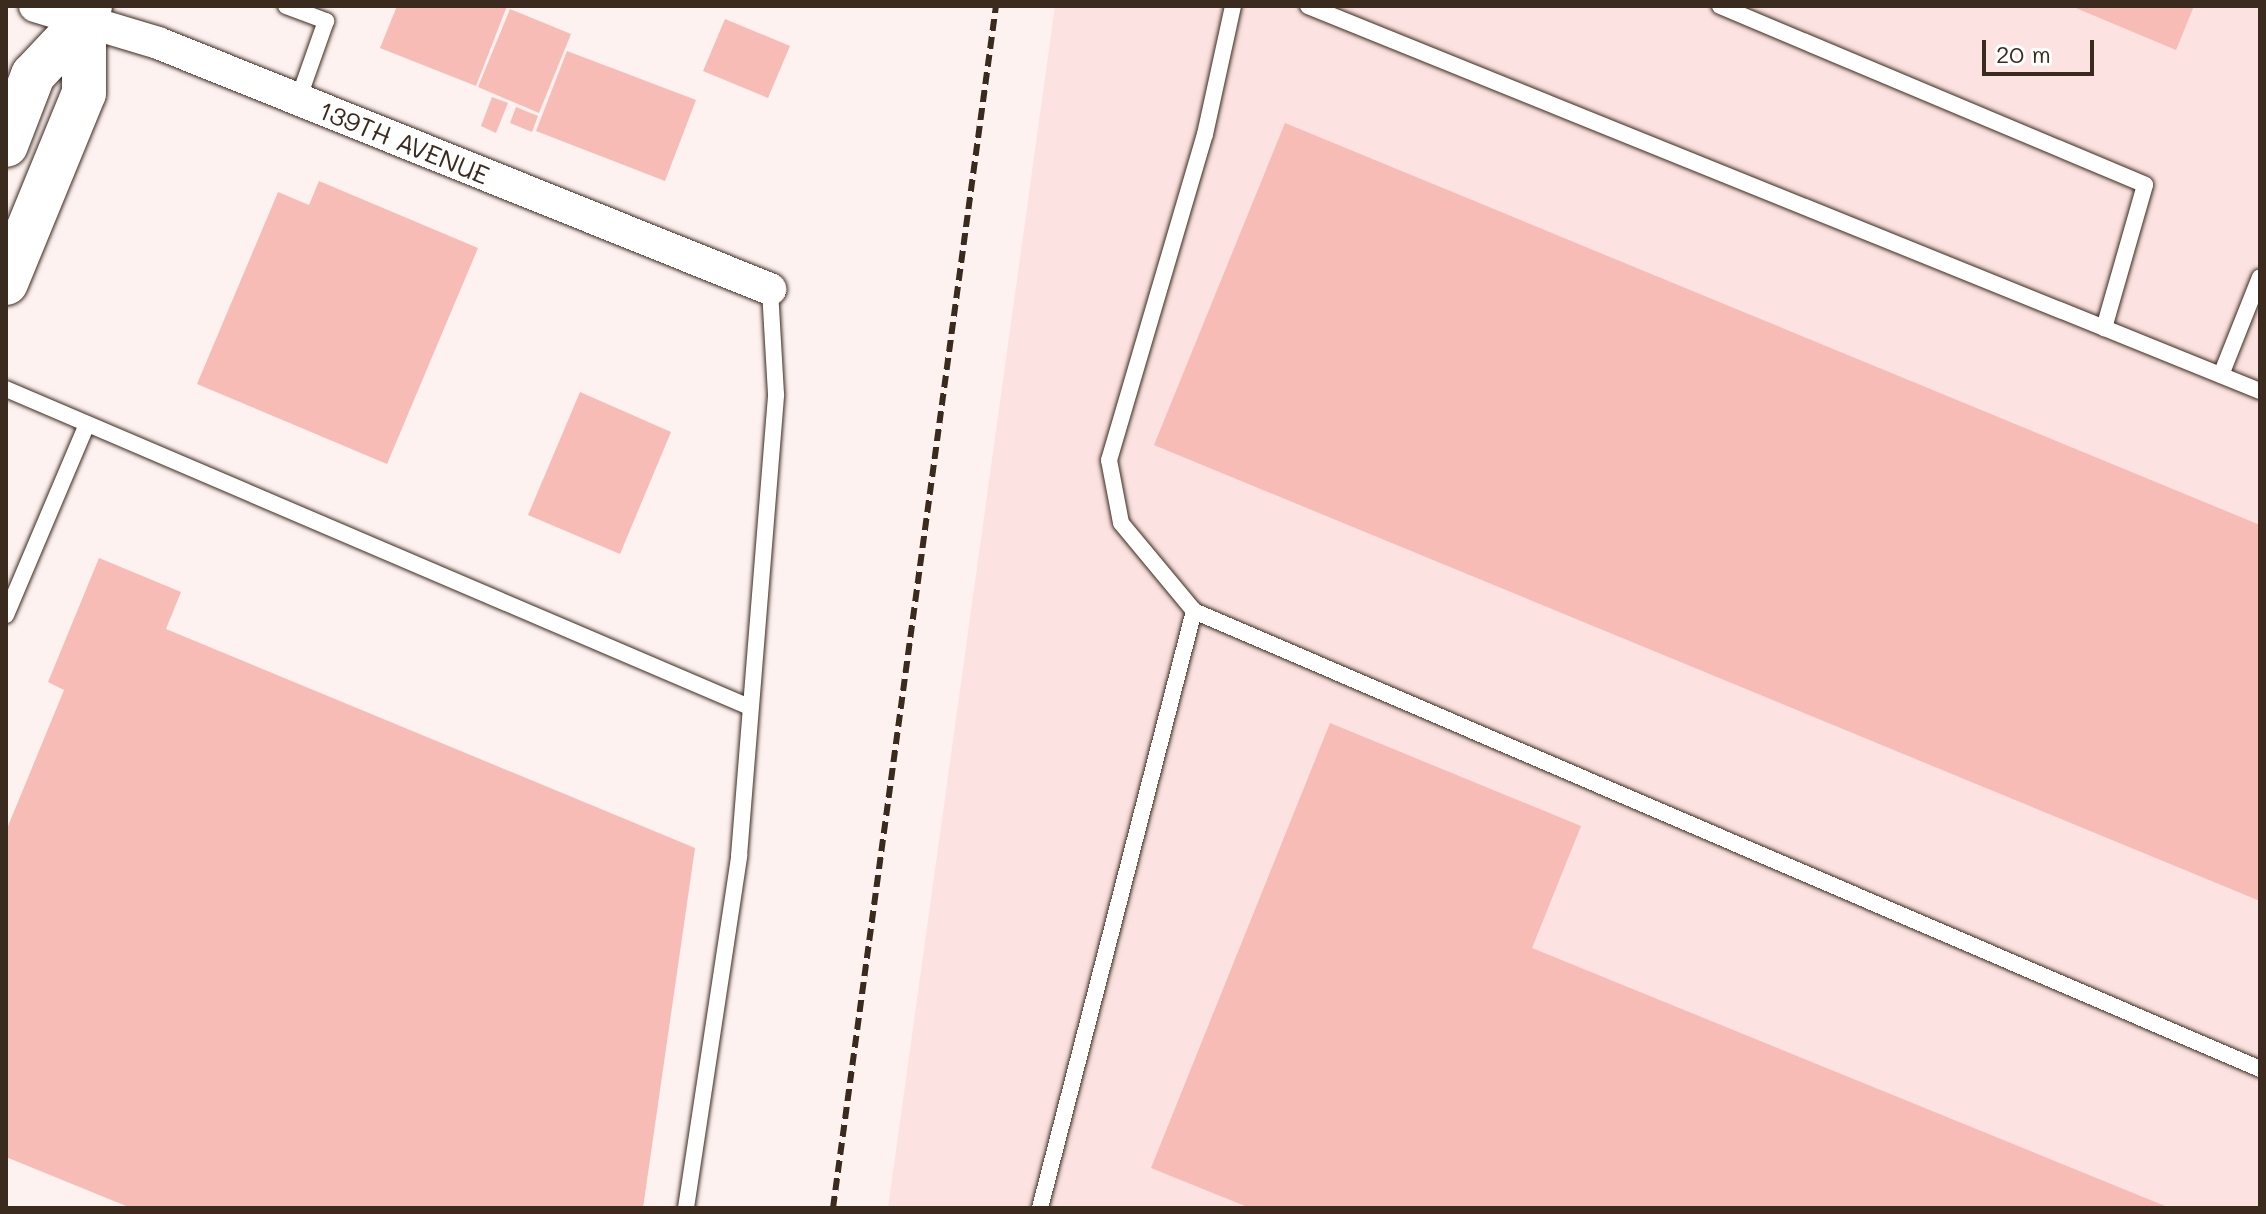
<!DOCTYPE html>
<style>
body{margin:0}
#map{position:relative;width:2266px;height:1214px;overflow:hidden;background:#fef2f1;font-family:Mali,sans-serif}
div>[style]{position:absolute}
.built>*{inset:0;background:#fce2e0}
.building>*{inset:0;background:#f8bcb7}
.roads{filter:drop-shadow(0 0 2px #3b2a1e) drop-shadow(0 0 2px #3b2a1e)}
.lane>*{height:16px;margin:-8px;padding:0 8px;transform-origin:8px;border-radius:8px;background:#fff}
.street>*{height:32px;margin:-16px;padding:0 16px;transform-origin:16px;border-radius:16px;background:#fff}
.secondary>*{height:44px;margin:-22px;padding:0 22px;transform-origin:22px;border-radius:22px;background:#fff}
.rail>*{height:6px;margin-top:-3px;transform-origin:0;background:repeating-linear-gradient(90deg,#3b2a1e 0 12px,transparent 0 18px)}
span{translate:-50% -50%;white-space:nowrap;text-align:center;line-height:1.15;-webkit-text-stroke:7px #fff;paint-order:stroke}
.street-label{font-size:26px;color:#3b2a1e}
.frame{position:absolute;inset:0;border:8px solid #3b2a1e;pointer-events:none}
.scale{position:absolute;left:1982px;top:40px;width:112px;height:36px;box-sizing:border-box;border:4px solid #3b2a1e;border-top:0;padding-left:10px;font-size:24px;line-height:28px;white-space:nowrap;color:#3b2a1e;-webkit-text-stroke:6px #fff;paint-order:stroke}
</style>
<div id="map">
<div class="built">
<i style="clip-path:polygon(1055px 6px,2260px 6px,2260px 1208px,888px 1208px)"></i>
</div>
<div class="building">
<i style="clip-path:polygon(397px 6px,507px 6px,476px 86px,380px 48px)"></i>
<i style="clip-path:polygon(2071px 6px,2194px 6px,2176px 50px)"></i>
<i style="clip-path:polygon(510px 9px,571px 34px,539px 113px,478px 87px)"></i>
<i style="clip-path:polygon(725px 19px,790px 46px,768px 98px,703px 71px)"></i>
<i style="clip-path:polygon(567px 51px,696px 100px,665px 181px,536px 131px)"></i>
<i style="clip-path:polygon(492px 97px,508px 103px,496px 133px,481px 126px)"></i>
<i style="clip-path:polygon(516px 107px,538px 116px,532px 132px,510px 123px)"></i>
<i style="clip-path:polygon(1285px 123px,2260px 525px,2260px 901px,1154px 445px)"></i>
<i style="clip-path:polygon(319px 181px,478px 248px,387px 464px,197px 384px,278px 192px,309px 205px)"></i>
<i style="clip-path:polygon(580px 392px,671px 432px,620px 554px,528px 515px)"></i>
<i style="clip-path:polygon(99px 558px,181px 592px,166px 629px,695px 848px,643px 1208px,131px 1208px,6px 1157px,6px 831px,64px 690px,48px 682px)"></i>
<i style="clip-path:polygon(1330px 723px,1581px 826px,1532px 948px,2170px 1208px,1250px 1208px,1151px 1168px)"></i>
</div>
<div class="roads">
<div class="lane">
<i style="left:286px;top:6px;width:43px;rotate:20.6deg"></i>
<i style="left:326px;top:21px;width:84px;rotate:109.5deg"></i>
<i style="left:1233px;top:6px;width:131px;rotate:102.3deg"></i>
<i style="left:1205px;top:134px;width:340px;rotate:106.4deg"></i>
<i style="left:1109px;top:460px;width:64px;rotate:79.2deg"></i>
<i style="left:1121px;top:523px;width:114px;rotate:50.3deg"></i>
<i style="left:1194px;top:611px;width:1160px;rotate:23.25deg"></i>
<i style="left:1308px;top:6px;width:1027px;rotate:22.02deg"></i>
<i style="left:1720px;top:6px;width:461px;rotate:22.8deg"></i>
<i style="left:2145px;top:185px;width:149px;rotate:106deg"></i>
<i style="left:2221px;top:375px;width:105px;rotate:-68.3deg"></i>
<i style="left:6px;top:389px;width:806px;rotate:23.16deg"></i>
<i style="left:6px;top:615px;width:207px;rotate:-67deg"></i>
<i style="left:686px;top:1208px;width:356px;rotate:-81.4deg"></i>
<i style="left:739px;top:856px;width:463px;rotate:-85.4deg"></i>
<i style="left:776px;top:394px;width:105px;rotate:-93.3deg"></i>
<i style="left:1040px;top:1208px;width:617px;rotate:-75.54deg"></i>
</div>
<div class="street">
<i style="left:35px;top:6px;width:128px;rotate:16.7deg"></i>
<i style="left:158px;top:43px;width:660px;rotate:21.9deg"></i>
</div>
<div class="secondary">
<i style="left:6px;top:145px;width:75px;rotate:-68.9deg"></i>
<i style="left:33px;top:75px;width:74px;rotate:-46.6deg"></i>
<i style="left:84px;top:21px;width:16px;rotate:-68deg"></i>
<i style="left:6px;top:283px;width:205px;rotate:-67.7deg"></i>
<i style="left:84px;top:93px;width:72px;rotate:-90deg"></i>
</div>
</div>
<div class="rail">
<i style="left:833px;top:1208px;width:1213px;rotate:-82.28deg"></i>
</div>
<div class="street-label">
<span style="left:404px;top:143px;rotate:22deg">139TH AVENUE</span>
</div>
<div class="frame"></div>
<div class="scale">20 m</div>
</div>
